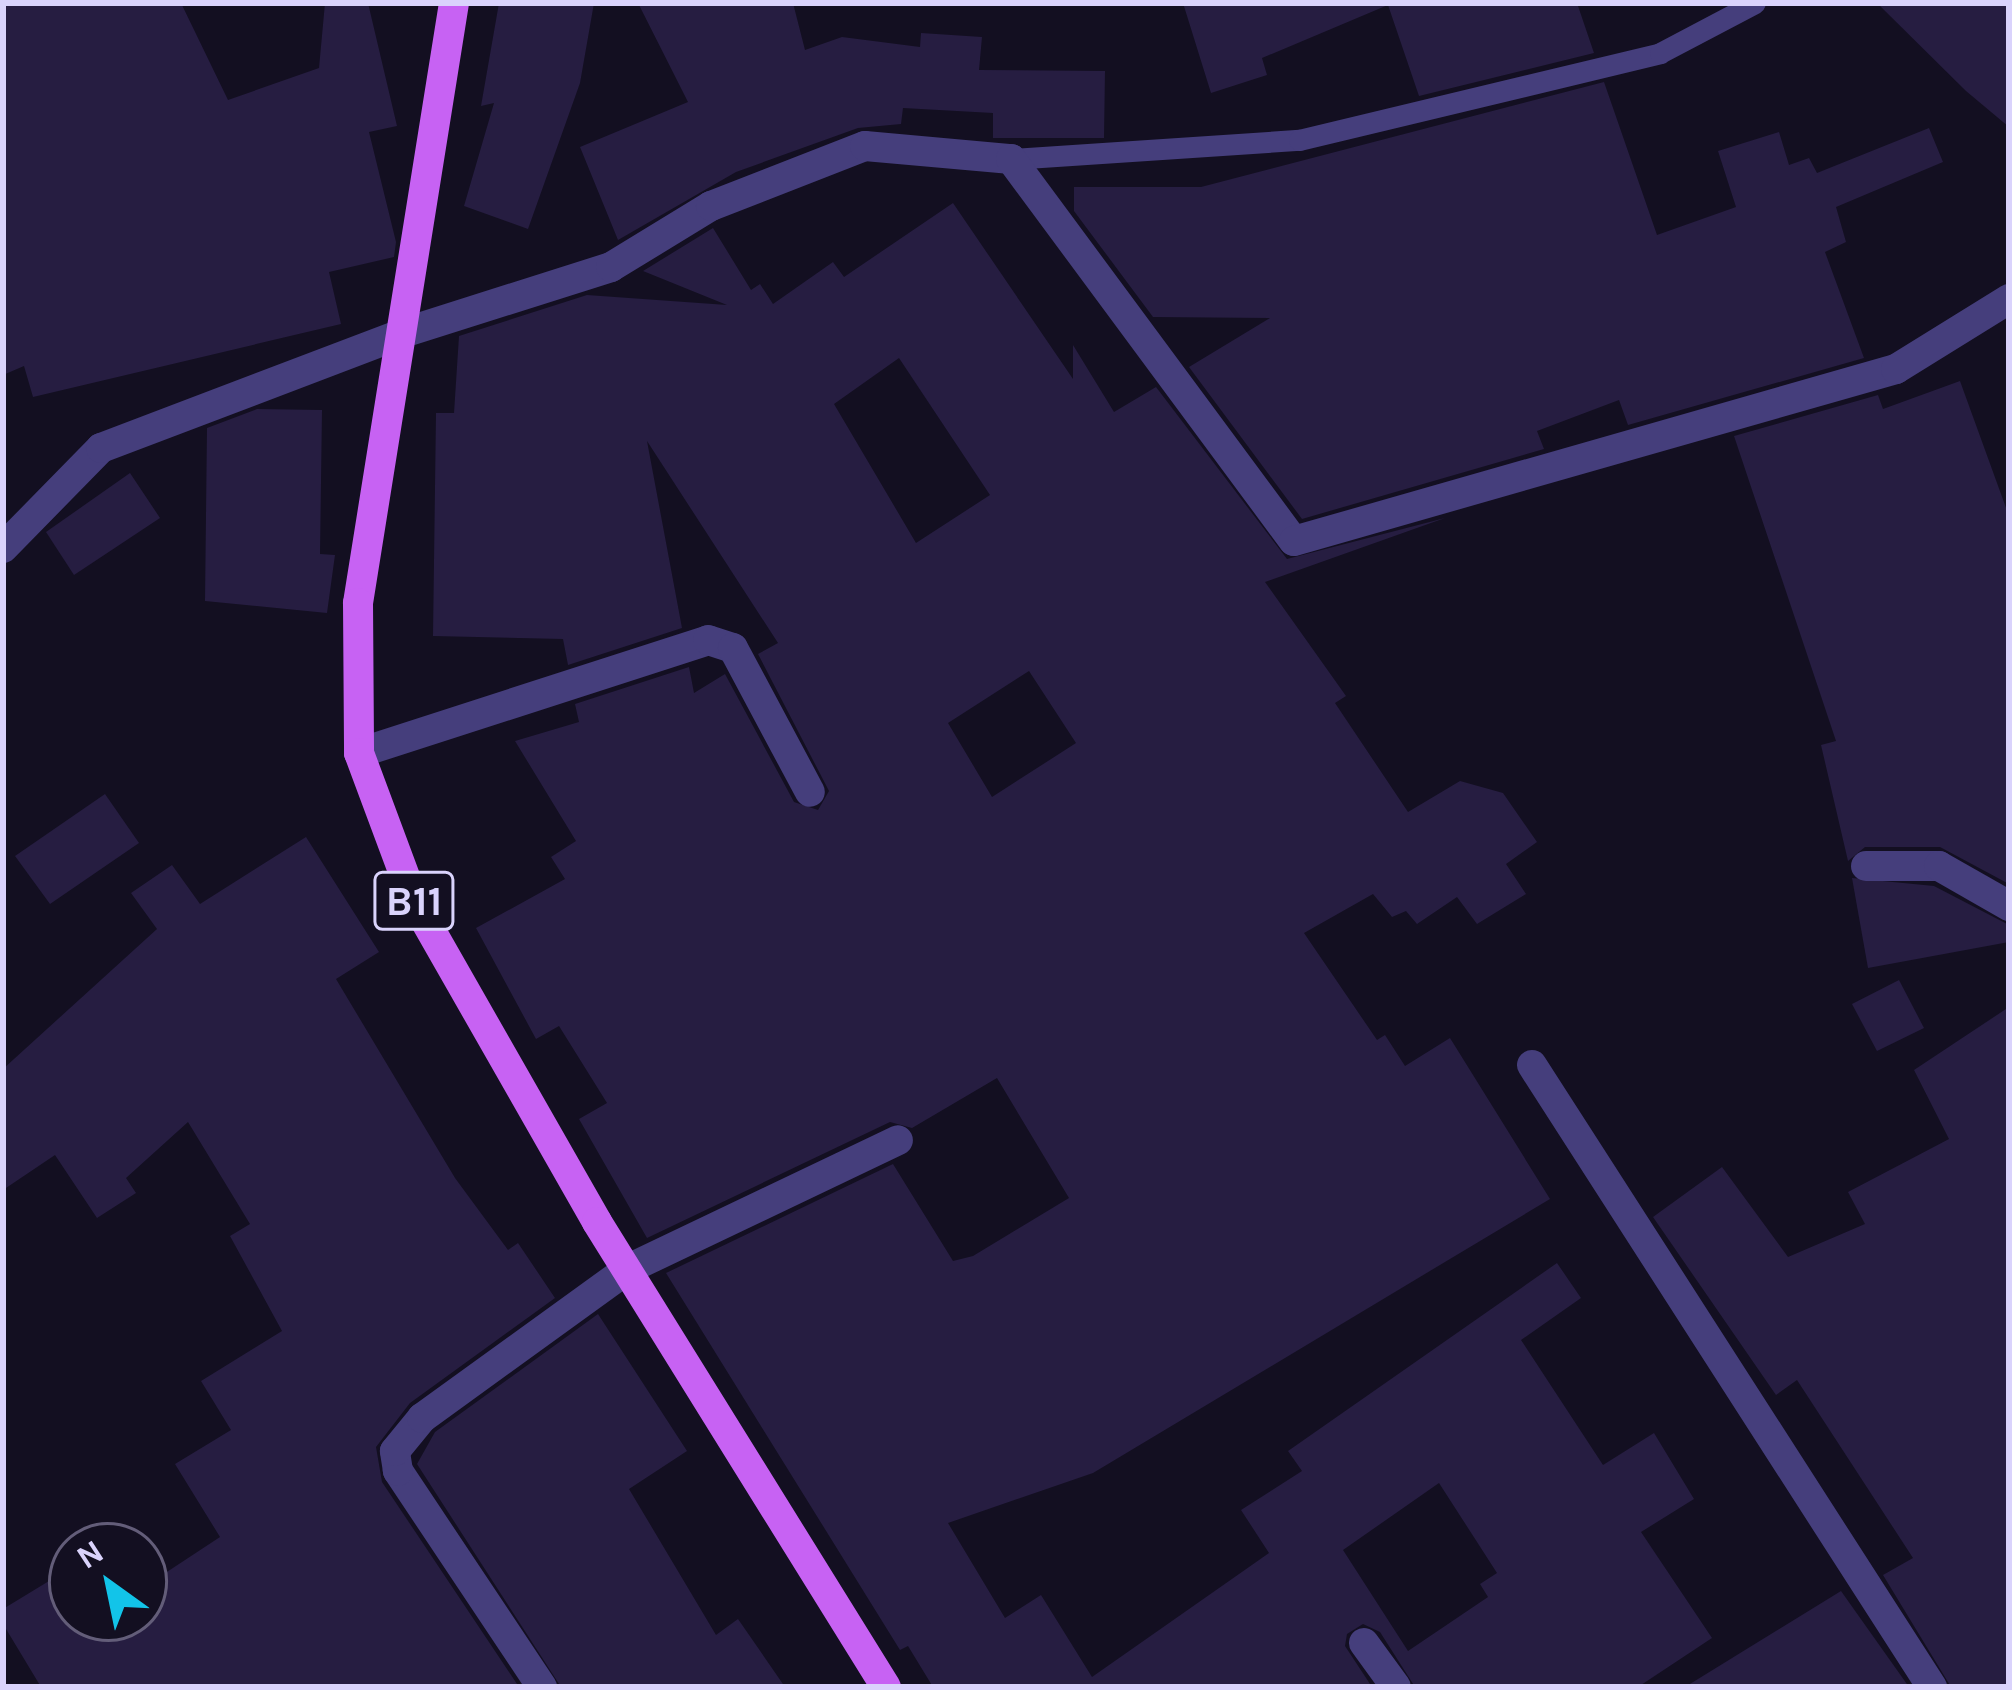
<!DOCTYPE html>
<style>
body{margin:0}
#map{position:relative;width:2012px;height:1690px;overflow:hidden;background:#130f21;font-family:Karla,sans-serif}
div>[style]{position:absolute}
.building>*{inset:0;background:#261d41}
.lane>*{height:21px;margin:-10.5px;padding:0 10.5px;transform-origin:10.5px;border-radius:10.5px;background:#453e7c}
.street>*{height:30px;margin:-15px;padding:0 15px;transform-origin:15px;border-radius:15px;background:#453e7c}
.primary>*{height:30px;margin:-15px;padding:0 15px;transform-origin:15px;border-radius:15px;background:#c762f3}
span{translate:-50% -50%;white-space:nowrap;text-align:center;line-height:1.15;-webkit-text-stroke:9px #130f21;paint-order:stroke}
.shield-label span{padding:3px 9px;background:#130f21;border:3px solid;border-radius:9px;-webkit-text-stroke-width:0}
.shield-label{font-size:42px;color:#dad3fc;font-weight:700}
.frame{position:absolute;inset:0;border:6px solid #dad3fc;pointer-events:none}
.north{position:absolute;left:48px;top:1522px;width:120px;height:120px;box-sizing:border-box;background:#130f21;border:3px solid #635d79;border-radius:50%;rotate:327deg;font-size:33px;font-weight:700;line-height:48px;text-align:center;color:#dad3fc}
.north::after{content:'';display:block;margin:auto;width:42px;height:54px;background:#12c4e9;clip-path:polygon(50% 0,100% 100%,50% 72%,0 100%)}
</style>
<div id="map">
<div class="building">
<i style="clip-path:polygon(3px 3px,181px 3px,228px 100px,319px 68px,325px 3px,368px 3px,397px 126px,369px 132px,396px 242px,394px 257px,329px 272px,341px 324px,33px 397px,24px 366px,3px 375px)"></i>
<i style="clip-path:polygon(499px 3px,594px 3px,580px 83px,528px 229px,464px 206px,494px 103px,481px 106px)"></i>
<i style="clip-path:polygon(638px 3px,793px 3px,805px 50px,842px 37px,920px 47px,921px 33px,982px 37px,979px 70px,1105px 71px,1104px 138px,993px 138px,993px 113px,903px 108px,901px 124px,858px 128px,736px 172px,618px 240px,580px 147px,688px 102px)"></i>
<i style="clip-path:polygon(1183px 3px,1577px 3px,1594px 53px,1419px 96px,1388px 5px,1262px 58px,1267px 75px,1211px 93px)"></i>
<i style="clip-path:polygon(1877px 3px,2009px 3px,2009px 127px,1966px 91px)"></i>
<i style="clip-path:polygon(1604px 82px,1657px 235px,1736px 207px,1718px 151px,1779px 132px,1789px 165px,1809px 158px,1817px 173px,1929px 128px,1943px 162px,1836px 207px,1846px 242px,1825px 252px,1864px 358px,1628px 425px,1619px 400px,1537px 431px,1544px 449px,1302px 519px,1189px 367px,1270px 318px,1153px 317px,1074px 211px,1074px 187px,1201px 187px)"></i>
<i style="clip-path:polygon(evenodd,953px 203px,1073px 379px,1073px 345px,1114px 412px,1156px 387px,1287px 559px,1445px 518px,1265px 582px,1346px 696px,1335px 703px,1408px 812px,1460px 781px,1503px 793px,1537px 842px,1506px 864px,1526px 894px,1477px 924px,1457px 897px,1417px 924px,1406px 911px,1392px 917px,1373px 894px,1304px 933px,1377px 1040px,1385px 1035px,1405px 1066px,1450px 1038px,1550px 1199px,1093px 1473px,948px 1523px,1005px 1618px,1041px 1595px,1092px 1677px,1269px 1553px,1241px 1510px,1302px 1471px,1288px 1451px,1557px 1263px,1581px 1298px,1521px 1340px,1603px 1465px,1654px 1433px,1694px 1499px,1641px 1532px,1712px 1638px,1638px 1687px,1415px 1687px,1380px 1632px,1363px 1624px,1347px 1634px,1345px 1646px,1372px 1687px,933px 1687px,908px 1646px,900px 1650px,666px 1273px,893px 1164px,953px 1261px,973px 1256px,1069px 1198px,997px 1078px,912px 1128px,890px 1122px,647px 1238px,579px 1119px,607px 1103px,559px 1026px,536px 1039px,476px 928px,565px 879px,551px 857px,576px 841px,515px 741px,579px 722px,575px 704px,689px 667px,694px 693px,725px 674px,794px 802px,818px 810px,829px 791px,758px 654px,778px 643px,647px 441px,682px 628px,568px 665px,563px 639px,433px 636px,436px 413px,454px 413px,459px 336px,587px 295px,727px 305px,643px 271px,713px 228px,751px 290px,760px 284px,773px 304px,833px 262px,844px 277px,953px 203px,899px 358px,990px 495px,916px 543px,834px 404px,899px 358px,953px 203px,1029px 671px,1076px 743px,992px 797px,948px 723px,1029px 671px,953px 203px,1439px 1483px,1497px 1573px,1480px 1584px,1488px 1597px,1408px 1651px,1343px 1550px,1439px 1483px)"></i>
<i style="clip-path:polygon(1960px 381px,2009px 516px,2009px 884px,1940px 847px,1865px 847px,1848px 861px,1821px 745px,1836px 741px,1734px 436px,1878px 395px,1883px 409px)"></i>
<i style="clip-path:polygon(257px 409px,322px 410px,320px 554px,335px 555px,327px 613px,205px 601px,207px 428px)"></i>
<i style="clip-path:polygon(130px 473px,160px 518px,74px 575px,46px 532px)"></i>
<i style="clip-path:polygon(105px 794px,139px 843px,50px 904px,15px 856px)"></i>
<i style="clip-path:polygon(306px 837px,379px 952px,336px 979px,455px 1178px,508px 1250px,518px 1243px,555px 1298px,410px 1403px,376px 1447px,382px 1482px,519px 1687px,41px 1687px,3px 1624px,3px 1609px,72px 1567px,72px 1618px,144px 1618px,144px 1587px,220px 1537px,175px 1464px,231px 1430px,201px 1381px,282px 1331px,230px 1236px,250px 1224px,188px 1122px,126px 1178px,136px 1193px,97px 1218px,55px 1155px,3px 1190px,3px 1069px,157px 929px,131px 893px,172px 865px,200px 904px)"></i>
<i style="clip-path:polygon(1852px 878px,1934px 886px,2009px 925px,2009px 942px,1868px 968px)"></i>
<i style="clip-path:polygon(1899px 980px,1924px 1028px,1877px 1051px,1852px 1004px)"></i>
<i style="clip-path:polygon(2009px 1007px,2009px 1687px,1951px 1687px,1883px 1575px,1913px 1558px,1797px 1380px,1776px 1395px,1653px 1217px,1722px 1167px,1788px 1257px,1865px 1224px,1848px 1192px,1949px 1139px,1914px 1070px)"></i>
<i style="clip-path:polygon(598px 1314px,687px 1451px,629px 1489px,716px 1635px,738px 1619px,785px 1687px,561px 1687px,417px 1464px,435px 1432px)"></i>
<i style="clip-path:polygon(1841px 1591px,1909px 1687px,1685px 1687px)"></i>
</div>
<div class="lane">
<i style="left:1011px;top:159px;width:289px;rotate:-3.8deg"></i>
<i style="left:1299px;top:140px;width:371px;rotate:-13.5deg"></i>
<i style="left:1660px;top:53px;width:107px;rotate:-27.8deg"></i>
</div>
<div class="street">
<i style="left:3px;top:548px;width:140px;rotate:-45.6deg"></i>
<i style="left:101px;top:448px;width:323px;rotate:-20.8deg"></i>
<i style="left:403px;top:333px;width:218px;rotate:-17.6deg"></i>
<i style="left:611px;top:267px;width:117px;rotate:-31.4deg"></i>
<i style="left:711px;top:206px;width:165px;rotate:-21.3deg"></i>
<i style="left:865px;top:146px;width:147px;rotate:5.1deg"></i>
<i style="left:1011px;top:159px;width:475px;rotate:53.5deg"></i>
<i style="left:1294px;top:541px;width:626px;rotate:-15.95deg"></i>
<i style="left:1896px;top:369px;width:133px;rotate:-31.8deg"></i>
<i style="left:359px;top:753px;width:367px;rotate:-17.9deg"></i>
<i style="left:708px;top:640px;width:26px;rotate:18deg"></i>
<i style="left:733px;top:648px;width:163px;rotate:61.9deg"></i>
<i style="left:1866px;top:866px;width:73px"></i>
<i style="left:1939px;top:866px;width:81px;rotate:29.7deg"></i>
<i style="left:1532px;top:1065px;width:740px;rotate:57.26deg"></i>
<i style="left:1364px;top:1643px;width:54px;rotate:54deg"></i>
<i style="left:542px;top:1687px;width:260px;rotate:-123.7deg"></i>
<i style="left:398px;top:1471px;width:20px;rotate:-99deg"></i>
<i style="left:395px;top:1451px;width:43px;rotate:-50.7deg"></i>
<i style="left:422px;top:1418px;width:254px;rotate:-35.9deg"></i>
<i style="left:628px;top:1269px;width:299px;rotate:-25.5deg"></i>
</div>
<div class="primary">
<i style="left:454px;top:3px;width:608px;rotate:99.09deg"></i>
<i style="left:358px;top:603px;width:150px;rotate:89.6deg"></i>
<i style="left:359px;top:753px;width:158px;rotate:69.6deg"></i>
<i style="left:414px;top:901px;width:369px;rotate:60.3deg"></i>
<i style="left:597px;top:1222px;width:547px;rotate:58.14deg"></i>
</div>
<div class="shield-label">
<span style="left:414px;top:901px">B11</span>
</div>
<div class="frame"></div>
<div class="north">N</div>
</div>
